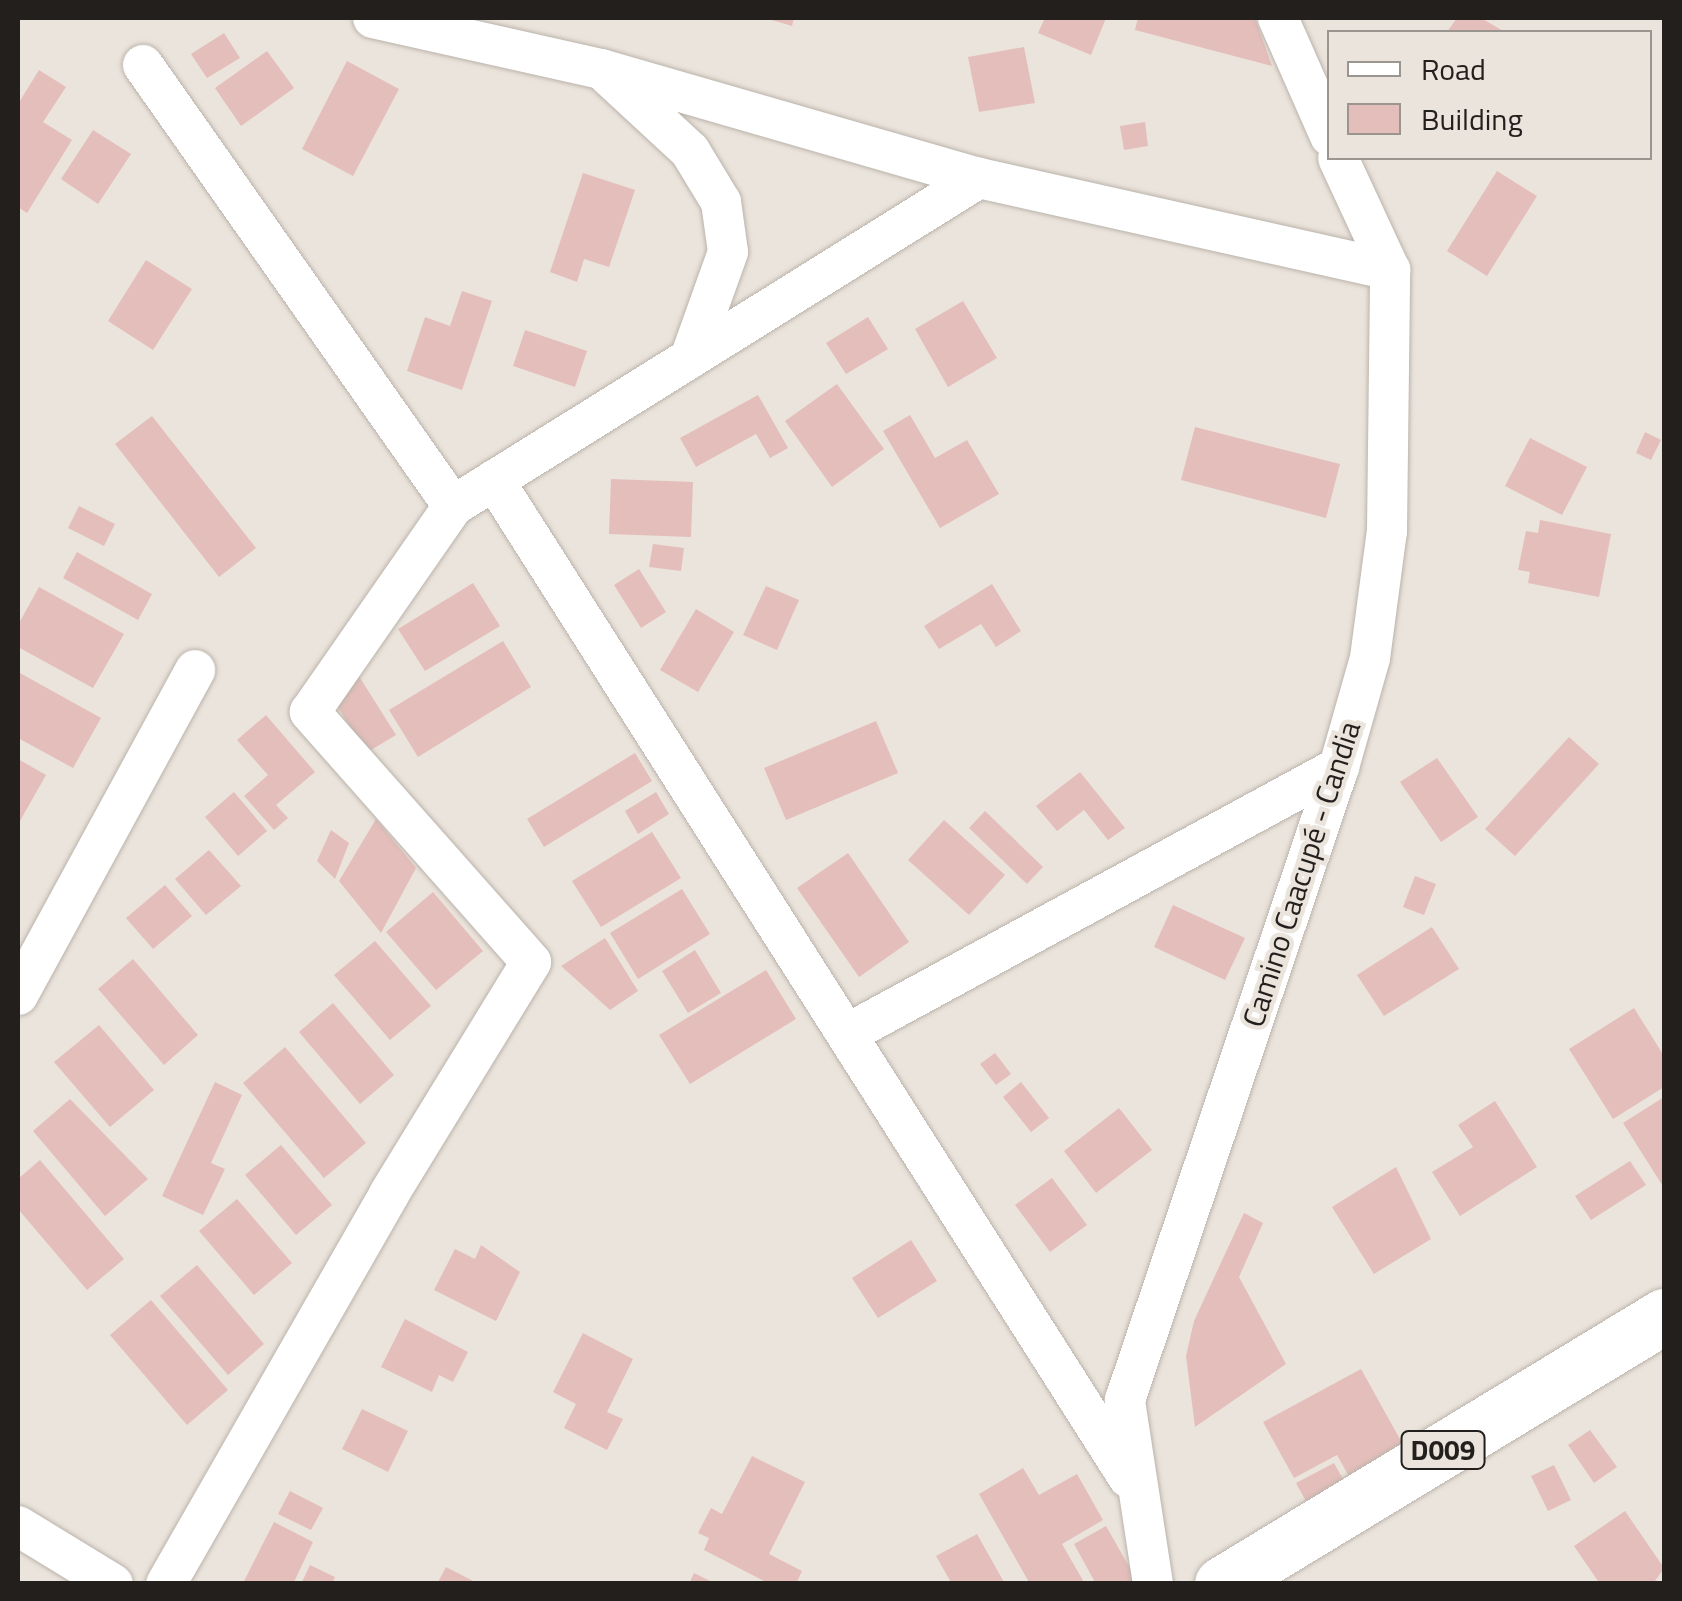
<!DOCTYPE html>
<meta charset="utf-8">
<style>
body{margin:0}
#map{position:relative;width:1682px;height:1601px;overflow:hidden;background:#ebe4dc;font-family:"Titillium Web",sans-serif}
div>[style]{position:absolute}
.building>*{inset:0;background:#e4beba}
.roads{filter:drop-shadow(0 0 2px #bab3ab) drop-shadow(0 0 2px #bab3ab)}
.minor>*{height:40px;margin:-20px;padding:0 20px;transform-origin:20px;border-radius:20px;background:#fff}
.primary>*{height:55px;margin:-27.5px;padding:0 27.5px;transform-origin:27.5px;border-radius:27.5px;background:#fff}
span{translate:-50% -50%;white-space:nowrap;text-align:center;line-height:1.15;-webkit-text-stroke:9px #ebe4dc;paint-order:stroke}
.shield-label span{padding:2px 8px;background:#ebe4dc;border:2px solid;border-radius:8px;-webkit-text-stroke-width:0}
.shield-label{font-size:28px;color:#221f1c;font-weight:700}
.street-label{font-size:30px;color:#221f1c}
.frame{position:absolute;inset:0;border:20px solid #221f1c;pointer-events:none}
.legend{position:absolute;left:1327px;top:30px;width:325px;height:130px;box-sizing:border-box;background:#ebe4dc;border:2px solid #9b958f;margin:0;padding:12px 18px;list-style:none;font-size:30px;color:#221f1c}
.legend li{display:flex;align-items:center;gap:20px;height:50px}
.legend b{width:50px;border:2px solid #9b958f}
</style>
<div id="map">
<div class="building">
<i style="clip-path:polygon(765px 18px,794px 18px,792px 26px)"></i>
<i style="clip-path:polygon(1045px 18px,1106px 18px,1091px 55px,1038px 33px)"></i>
<i style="clip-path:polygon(1138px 18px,1255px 18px,1272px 66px,1135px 30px)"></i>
<i style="clip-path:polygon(1457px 18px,1481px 18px,1505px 32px,1447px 32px)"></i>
<i style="clip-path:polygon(224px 33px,240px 58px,207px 78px,191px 54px)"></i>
<i style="clip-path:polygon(1024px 47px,1035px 103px,979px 112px,968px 57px)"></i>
<i style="clip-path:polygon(267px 51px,294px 88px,241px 126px,215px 88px)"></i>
<i style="clip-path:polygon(347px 61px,399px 89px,353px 176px,302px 149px)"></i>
<i style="clip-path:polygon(39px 70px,66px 87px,43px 122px,72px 140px,27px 213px,18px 207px,18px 104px)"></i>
<i style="clip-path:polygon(1145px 122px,1148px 146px,1124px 150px,1120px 126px)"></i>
<i style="clip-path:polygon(93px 130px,131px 154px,98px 204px,61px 179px)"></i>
<i style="clip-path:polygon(1497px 171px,1537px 196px,1487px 276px,1447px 251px)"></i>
<i style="clip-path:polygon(583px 173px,635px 190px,609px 267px,584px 259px,577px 282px,550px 272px)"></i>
<i style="clip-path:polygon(146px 260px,192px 289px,153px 350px,108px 321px)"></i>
<i style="clip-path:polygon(462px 291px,492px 301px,462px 390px,407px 371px,425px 317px,450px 326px)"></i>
<i style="clip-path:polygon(963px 301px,997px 358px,948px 387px,915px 329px)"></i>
<i style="clip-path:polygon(868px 317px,888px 349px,846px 374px,826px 343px)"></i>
<i style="clip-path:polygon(525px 330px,587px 351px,575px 387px,513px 366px)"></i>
<i style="clip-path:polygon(837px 384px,884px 449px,832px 487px,785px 421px)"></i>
<i style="clip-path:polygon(758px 395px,788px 448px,770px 458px,756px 434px,696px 467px,680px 438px)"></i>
<i style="clip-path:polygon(910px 415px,935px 458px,967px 440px,999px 494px,940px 528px,883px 431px)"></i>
<i style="clip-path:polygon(152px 416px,256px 548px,219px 577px,115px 444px)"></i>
<i style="clip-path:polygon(1195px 427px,1340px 464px,1326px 518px,1181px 480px)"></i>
<i style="clip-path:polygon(1645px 432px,1661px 440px,1651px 460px,1636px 453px)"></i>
<i style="clip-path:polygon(1530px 438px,1587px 467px,1562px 515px,1505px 486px)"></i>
<i style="clip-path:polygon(611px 479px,693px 482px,691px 537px,609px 534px)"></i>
<i style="clip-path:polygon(79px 506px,115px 524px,104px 546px,68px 528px)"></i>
<i style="clip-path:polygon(1540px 520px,1611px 534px,1599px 597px,1528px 583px,1530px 572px,1518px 570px,1526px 531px,1538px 533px)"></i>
<i style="clip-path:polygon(653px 544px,684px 548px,681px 571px,649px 567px)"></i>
<i style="clip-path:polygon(77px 552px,152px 594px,138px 620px,63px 578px)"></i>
<i style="clip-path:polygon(639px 569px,666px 612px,641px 628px,614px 585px)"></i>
<i style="clip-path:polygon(473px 583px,500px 626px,425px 671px,398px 629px)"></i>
<i style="clip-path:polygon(992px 584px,1021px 631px,996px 647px,981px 624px,939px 649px,924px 626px)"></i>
<i style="clip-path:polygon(766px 586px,799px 600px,777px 650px,743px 635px)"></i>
<i style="clip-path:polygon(39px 587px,124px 634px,93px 688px,18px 647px,18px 625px)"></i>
<i style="clip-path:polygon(696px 609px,734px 632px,698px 692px,660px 670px)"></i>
<i style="clip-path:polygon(503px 641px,531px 687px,418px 757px,389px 710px)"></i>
<i style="clip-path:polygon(18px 672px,101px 718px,73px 768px,18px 738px)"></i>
<i style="clip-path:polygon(357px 673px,396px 735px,366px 753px,328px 691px)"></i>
<i style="clip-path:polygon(266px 715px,315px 772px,276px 805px,288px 818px,274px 830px,244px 796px,268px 775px,237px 740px)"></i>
<i style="clip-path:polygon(876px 721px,898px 773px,786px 820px,764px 768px)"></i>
<i style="clip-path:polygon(1569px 737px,1599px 764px,1515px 856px,1485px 829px)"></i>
<i style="clip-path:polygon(635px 753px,652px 781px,544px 847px,527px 819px)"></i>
<i style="clip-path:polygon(1437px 758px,1478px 817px,1441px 842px,1400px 782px)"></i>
<i style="clip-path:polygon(18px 759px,46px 775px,20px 821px,18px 819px)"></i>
<i style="clip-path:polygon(1080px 772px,1125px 828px,1108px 840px,1084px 810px,1057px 831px,1036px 806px)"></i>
<i style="clip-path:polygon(234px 792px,267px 831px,238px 856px,205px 817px)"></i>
<i style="clip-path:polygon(656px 792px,669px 814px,638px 834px,625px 811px)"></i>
<i style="clip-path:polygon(985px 811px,1043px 867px,1027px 884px,969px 828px)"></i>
<i style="clip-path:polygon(376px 819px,416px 868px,381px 933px,339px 881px)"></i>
<i style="clip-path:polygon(944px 820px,1005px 875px,969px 915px,908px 860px)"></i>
<i style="clip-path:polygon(331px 830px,349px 843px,335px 879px,317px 861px)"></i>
<i style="clip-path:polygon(652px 832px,681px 878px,601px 927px,572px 881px)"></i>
<i style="clip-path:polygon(209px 850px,241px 886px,206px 915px,175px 879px)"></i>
<i style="clip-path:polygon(848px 853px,909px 942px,859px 977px,797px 888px)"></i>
<i style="clip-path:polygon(1415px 876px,1436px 884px,1424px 915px,1403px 907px)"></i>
<i style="clip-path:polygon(165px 885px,192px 916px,153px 949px,126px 918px)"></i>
<i style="clip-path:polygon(682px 889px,710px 934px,638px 979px,610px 933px)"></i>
<i style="clip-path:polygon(433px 892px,483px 951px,436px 990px,386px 932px)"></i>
<i style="clip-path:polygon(1173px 905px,1245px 938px,1225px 980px,1154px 947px)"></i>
<i style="clip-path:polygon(1432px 927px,1459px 969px,1384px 1016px,1357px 975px)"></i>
<i style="clip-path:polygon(605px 938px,638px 991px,610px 1010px,561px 966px)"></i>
<i style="clip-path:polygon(375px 941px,431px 1006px,390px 1040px,334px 975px)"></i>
<i style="clip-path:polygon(695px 950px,721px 993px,688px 1013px,662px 971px)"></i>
<i style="clip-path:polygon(133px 959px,198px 1035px,164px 1065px,98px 989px)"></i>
<i style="clip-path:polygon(766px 970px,796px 1019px,690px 1084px,659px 1035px)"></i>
<i style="clip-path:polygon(333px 1003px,394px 1075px,360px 1104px,299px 1032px)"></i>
<i style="clip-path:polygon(1634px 1008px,1664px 1056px,1664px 1087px,1613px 1119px,1569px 1049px)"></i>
<i style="clip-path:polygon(99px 1025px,154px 1090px,110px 1127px,54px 1062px)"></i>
<i style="clip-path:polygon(285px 1047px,366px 1143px,324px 1178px,243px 1083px)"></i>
<i style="clip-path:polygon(995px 1053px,1011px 1074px,996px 1085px,980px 1064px)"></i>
<i style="clip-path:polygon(215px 1082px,242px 1095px,211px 1163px,225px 1169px,203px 1215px,162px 1196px)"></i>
<i style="clip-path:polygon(1021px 1082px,1049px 1118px,1031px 1132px,1003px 1097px)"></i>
<i style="clip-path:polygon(1664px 1097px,1664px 1188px,1623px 1123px)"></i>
<i style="clip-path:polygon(70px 1099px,148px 1179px,105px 1216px,33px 1131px)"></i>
<i style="clip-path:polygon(1495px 1101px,1537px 1167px,1460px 1216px,1432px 1172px,1473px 1147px,1458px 1125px)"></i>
<i style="clip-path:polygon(1119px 1108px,1152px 1150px,1096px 1193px,1064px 1151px)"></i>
<i style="clip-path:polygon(281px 1145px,332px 1205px,296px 1235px,245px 1175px)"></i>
<i style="clip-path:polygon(40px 1160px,124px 1259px,87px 1290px,18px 1209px,18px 1179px)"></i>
<i style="clip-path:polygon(1630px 1161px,1646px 1185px,1591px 1220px,1575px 1196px)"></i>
<i style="clip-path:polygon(1396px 1167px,1431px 1239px,1374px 1274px,1332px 1207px)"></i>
<i style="clip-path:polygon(1052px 1178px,1087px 1225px,1050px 1252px,1015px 1205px)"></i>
<i style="clip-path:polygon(237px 1199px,292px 1263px,254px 1295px,199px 1231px)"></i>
<i style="clip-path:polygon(1244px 1213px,1263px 1223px,1239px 1277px,1286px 1364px,1195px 1427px,1186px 1356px,1194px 1321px)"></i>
<i style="clip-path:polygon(911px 1240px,937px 1281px,878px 1318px,852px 1278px)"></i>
<i style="clip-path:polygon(481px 1245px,520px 1272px,496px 1321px,434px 1290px,455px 1249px,475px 1259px)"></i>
<i style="clip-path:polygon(197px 1265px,264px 1344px,228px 1375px,160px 1296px)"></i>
<i style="clip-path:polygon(151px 1300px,228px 1390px,187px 1425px,110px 1335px)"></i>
<i style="clip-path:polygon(405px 1319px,468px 1352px,453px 1382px,439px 1375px,432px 1392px,381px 1367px)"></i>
<i style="clip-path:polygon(583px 1333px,633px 1359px,607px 1412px,623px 1419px,607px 1450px,564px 1428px,576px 1404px,553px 1392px)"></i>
<i style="clip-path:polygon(1361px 1369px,1406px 1450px,1351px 1480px,1337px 1455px,1294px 1478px,1263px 1422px)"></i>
<i style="clip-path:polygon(362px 1409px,408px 1431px,388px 1472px,342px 1449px)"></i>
<i style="clip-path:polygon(1590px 1430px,1617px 1467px,1594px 1483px,1568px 1445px)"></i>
<i style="clip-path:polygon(752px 1456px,805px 1482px,769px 1554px,802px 1571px,796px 1584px,770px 1584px,704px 1550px,709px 1538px,698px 1533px,711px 1508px,722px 1514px)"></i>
<i style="clip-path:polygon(1334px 1463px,1345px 1483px,1307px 1503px,1296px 1483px)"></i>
<i style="clip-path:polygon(1554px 1465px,1571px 1500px,1548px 1511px,1531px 1476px)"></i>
<i style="clip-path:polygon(1023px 1468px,1039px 1495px,1077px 1474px,1103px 1520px,1062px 1544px,1085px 1584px,1030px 1584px,979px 1494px)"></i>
<i style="clip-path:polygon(290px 1491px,323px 1508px,311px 1530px,278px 1514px)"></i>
<i style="clip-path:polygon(1625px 1511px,1664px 1568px,1653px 1584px,1600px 1584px,1574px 1546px)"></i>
<i style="clip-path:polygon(274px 1522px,313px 1542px,293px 1584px,250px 1584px,244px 1581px)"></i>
<i style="clip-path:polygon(1106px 1526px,1139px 1584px,1096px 1584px,1074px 1544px)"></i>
<i style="clip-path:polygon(977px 1534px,1005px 1584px,952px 1584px,936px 1556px)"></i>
<i style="clip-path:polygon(310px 1565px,335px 1577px,332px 1584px,301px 1584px)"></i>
<i style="clip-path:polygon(446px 1567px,479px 1584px,437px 1584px)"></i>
<i style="clip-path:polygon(694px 1573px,716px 1584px,689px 1584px)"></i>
</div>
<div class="roads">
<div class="minor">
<i style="left:373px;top:18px;width:234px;rotate:12.6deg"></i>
<i style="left:601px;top:69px;width:393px;rotate:16.1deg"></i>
<i style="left:979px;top:178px;width:421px;rotate:12.6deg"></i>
<i style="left:1278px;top:18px;width:129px;rotate:66.2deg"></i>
<i style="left:143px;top:65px;width:539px;rotate:54.89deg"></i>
<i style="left:608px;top:75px;width:112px;rotate:42.8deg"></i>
<i style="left:690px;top:151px;width:60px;rotate:58.7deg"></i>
<i style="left:721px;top:202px;width:50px;rotate:82deg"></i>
<i style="left:728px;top:252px;width:113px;rotate:109.7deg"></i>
<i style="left:494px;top:480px;width:1182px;rotate:57.55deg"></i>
<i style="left:18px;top:995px;width:370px;rotate:-61.4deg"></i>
<i style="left:847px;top:1034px;width:560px;rotate:-28.49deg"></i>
<i style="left:18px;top:1526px;width:111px;rotate:31.4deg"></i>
<i style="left:166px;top:1584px;width:449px;rotate:-60.2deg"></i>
<i style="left:389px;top:1194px;width:272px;rotate:-58.5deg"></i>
<i style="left:531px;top:962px;width:334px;rotate:-131.5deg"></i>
<i style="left:310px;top:712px;width:251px;rotate:-55.2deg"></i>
<i style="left:453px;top:506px;width:620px;rotate:-31.95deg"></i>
<i style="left:1153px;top:1584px;width:186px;rotate:-98.7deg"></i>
<i style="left:1125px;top:1400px;width:668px;rotate:-71.32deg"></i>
<i style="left:1339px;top:767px;width:113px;rotate:-74.1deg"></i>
<i style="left:1370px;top:658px;width:128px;rotate:-82.4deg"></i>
<i style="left:1387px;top:531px;width:261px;rotate:-89.3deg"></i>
<i style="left:1390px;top:270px;width:123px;rotate:-114.9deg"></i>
</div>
<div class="primary">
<i style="left:1222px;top:1584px;width:517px;rotate:-31.23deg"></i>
</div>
</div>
<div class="shield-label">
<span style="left:1443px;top:1450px">D009</span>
</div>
<div class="street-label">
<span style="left:1301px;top:874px;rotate:-72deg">Camino Caacupé - Candia</span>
</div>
<div class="frame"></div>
<ul class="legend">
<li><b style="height:12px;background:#fff"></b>Road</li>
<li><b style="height:28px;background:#e4beba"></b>Building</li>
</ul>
</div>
